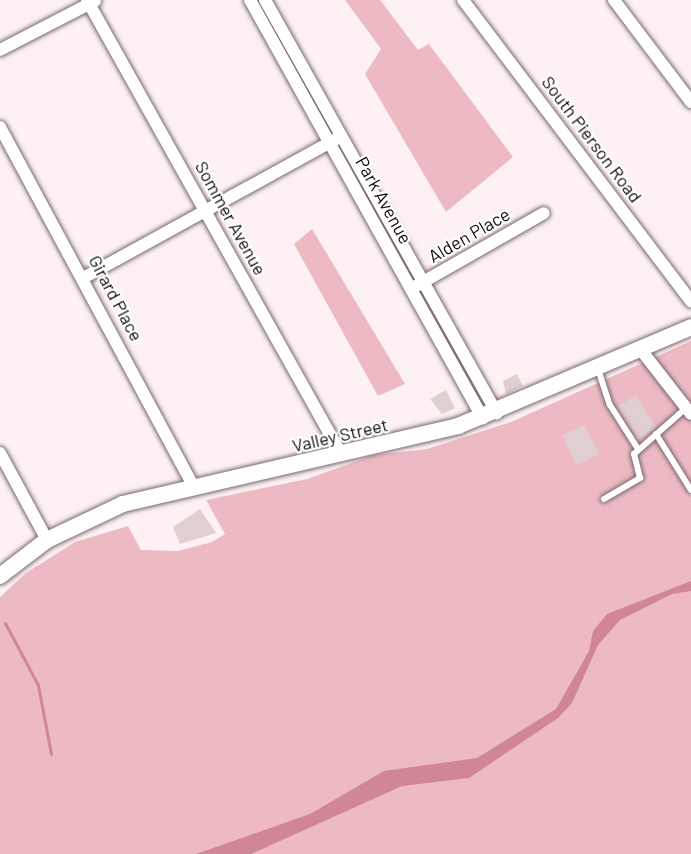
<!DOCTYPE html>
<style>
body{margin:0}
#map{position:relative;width:691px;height:854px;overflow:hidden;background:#fdf1f3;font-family:Barlow,sans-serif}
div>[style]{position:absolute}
.green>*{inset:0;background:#edbac4}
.water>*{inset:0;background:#d18697}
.stream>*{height:3px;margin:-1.5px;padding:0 1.5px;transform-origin:1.5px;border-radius:1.5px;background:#d18697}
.building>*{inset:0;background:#e1ced1}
.roads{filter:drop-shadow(0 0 2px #79686c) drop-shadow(0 0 2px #79686c)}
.service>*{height:6px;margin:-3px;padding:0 3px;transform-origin:3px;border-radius:3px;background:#fff}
.minor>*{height:12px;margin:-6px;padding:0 6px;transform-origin:6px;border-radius:6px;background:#fff}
.secondary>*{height:16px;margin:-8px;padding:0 8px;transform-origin:8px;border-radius:8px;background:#fff}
span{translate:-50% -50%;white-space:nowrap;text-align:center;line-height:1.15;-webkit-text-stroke:4.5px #fff;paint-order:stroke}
.street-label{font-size:18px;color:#110a0c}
</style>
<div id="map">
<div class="green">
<i style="clip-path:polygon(345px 0,380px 0,418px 50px,429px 44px,513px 157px,446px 212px,365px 74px,381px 49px)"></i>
<i style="clip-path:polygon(312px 229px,405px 384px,378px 396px,294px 244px)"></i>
<i style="clip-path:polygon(691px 341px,691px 854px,0 854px,0 597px,26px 573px,75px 542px,128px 526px,141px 550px,178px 551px,212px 542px,225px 534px,206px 500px,307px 479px,374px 455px,427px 449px,511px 422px)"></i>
</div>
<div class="water">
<i style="clip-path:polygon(691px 581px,691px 591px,672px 594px,620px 620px,598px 645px,572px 703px,558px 718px,469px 778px,402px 786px,251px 854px,196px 854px,310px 814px,384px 771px,477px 758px,556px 709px,589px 651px,593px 631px,607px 614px)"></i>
</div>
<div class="stream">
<i style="left:5px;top:623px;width:70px;rotate:62deg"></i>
<i style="left:38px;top:685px;width:70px;rotate:79.3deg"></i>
</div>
<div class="building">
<i style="clip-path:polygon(517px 374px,523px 386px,506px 394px,503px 381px)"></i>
<i style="clip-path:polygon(446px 390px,455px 408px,442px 414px,430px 399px)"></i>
<i style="clip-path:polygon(635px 395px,656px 427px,638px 440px,617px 407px)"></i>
<i style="clip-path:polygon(584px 425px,599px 454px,577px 465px,562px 435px)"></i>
<i style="clip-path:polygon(200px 509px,216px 533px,180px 544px,173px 527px)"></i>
</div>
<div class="roads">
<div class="service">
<i style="left:598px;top:369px;width:38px;rotate:72deg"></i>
<i style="left:610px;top:405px;width:52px;rotate:57.5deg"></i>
<i style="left:656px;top:434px;width:66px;rotate:58deg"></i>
<i style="left:604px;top:499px;width:42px;rotate:-30.3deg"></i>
<i style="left:640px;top:478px;width:25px;rotate:-104deg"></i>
<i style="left:634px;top:454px;width:69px;rotate:-41.5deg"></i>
</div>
<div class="minor">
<i style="left:87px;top:0;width:520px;rotate:60.77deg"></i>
<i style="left:250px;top:0;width:479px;rotate:60.9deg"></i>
<i style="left:265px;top:0;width:474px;rotate:60.7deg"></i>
<i style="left:463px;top:0;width:378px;rotate:52.9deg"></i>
<i style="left:614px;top:0;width:128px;rotate:53deg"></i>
<i style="left:0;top:50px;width:107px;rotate:-27.3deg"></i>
<i style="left:0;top:127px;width:410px;rotate:61.7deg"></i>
<i style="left:85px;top:277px;width:286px;rotate:-28.8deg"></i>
<i style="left:416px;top:286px;width:147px;rotate:-29.7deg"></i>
<i style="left:641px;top:350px;width:81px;rotate:52deg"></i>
<i style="left:0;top:453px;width:99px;rotate:61.6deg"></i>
</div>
<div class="secondary">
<i style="left:0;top:576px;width:59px;rotate:-37.5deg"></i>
<i style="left:47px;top:540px;width:84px;rotate:-25.3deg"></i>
<i style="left:123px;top:504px;width:344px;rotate:-13.1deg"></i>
<i style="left:458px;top:426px;width:253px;rotate:-23deg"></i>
</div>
</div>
<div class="street-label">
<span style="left:592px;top:139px;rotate:53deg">South Pierson Road</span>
<span style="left:384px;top:200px;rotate:61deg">Park Avenue</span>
<span style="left:231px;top:218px;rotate:61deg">Sommer Avenue</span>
<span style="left:469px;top:235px;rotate:-30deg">Alden Place</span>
<span style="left:116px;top:298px;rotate:62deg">Girard Place</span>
<span style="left:340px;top:435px;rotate:-13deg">Valley Street</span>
</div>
</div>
